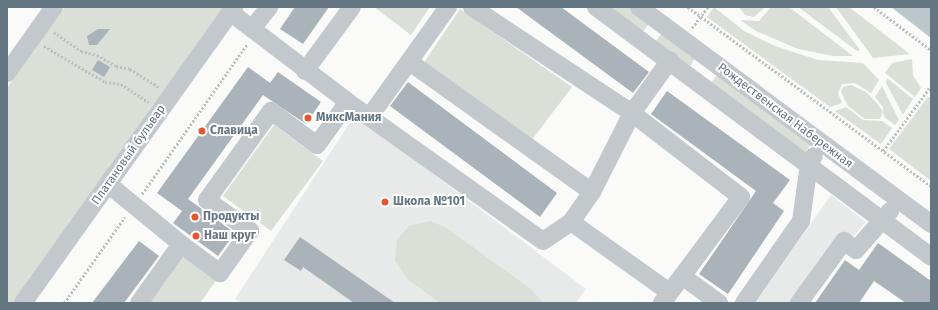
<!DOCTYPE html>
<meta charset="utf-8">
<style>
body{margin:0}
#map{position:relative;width:938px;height:310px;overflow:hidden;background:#fafaf8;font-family:"Fira Sans",sans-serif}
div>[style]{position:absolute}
.built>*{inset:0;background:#e8e9e9}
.green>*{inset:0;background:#dadfd7}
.water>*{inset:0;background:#bbc7cb}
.building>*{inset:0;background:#aab3b9}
.path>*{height:2.5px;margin-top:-1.25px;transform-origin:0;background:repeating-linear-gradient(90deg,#bbbfc2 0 2px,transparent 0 4px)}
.minor>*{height:18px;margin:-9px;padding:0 9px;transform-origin:9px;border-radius:9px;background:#c3c8cc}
.dots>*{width:11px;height:11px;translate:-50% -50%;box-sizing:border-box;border:2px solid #fff;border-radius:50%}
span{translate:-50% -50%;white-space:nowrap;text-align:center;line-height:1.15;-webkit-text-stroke:4px #fff;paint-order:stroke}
.street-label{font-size:12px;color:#657683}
.poi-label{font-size:12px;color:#657683;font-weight:700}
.left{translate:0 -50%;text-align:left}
.frame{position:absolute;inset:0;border:8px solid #657683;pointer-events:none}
</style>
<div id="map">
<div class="built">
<i style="clip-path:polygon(355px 115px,586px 289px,576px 303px,242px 303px,235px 299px)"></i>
<i style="clip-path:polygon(831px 195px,866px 222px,794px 303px,755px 303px)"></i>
</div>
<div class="green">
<i style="clip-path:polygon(65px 7px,226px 7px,16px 303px,7px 303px,7px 88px)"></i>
<i style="clip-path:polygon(374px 7px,430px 7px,411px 35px)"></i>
<i style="clip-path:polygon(609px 7px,635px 7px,652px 19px,643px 32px)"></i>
<i style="clip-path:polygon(714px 7px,744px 31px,775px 46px,818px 60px,863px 63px,879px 80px,871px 93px,855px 83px,842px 84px,838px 93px,842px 103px,830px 107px,707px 17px)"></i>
<i style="clip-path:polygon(739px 7px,765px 7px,754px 17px,745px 15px)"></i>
<i style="clip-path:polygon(771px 7px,789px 7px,853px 56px,833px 56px,798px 49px,756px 31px,740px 20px,759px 21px)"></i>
<i style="clip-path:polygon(798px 7px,828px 7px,860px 50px,857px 51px)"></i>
<i style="clip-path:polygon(836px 7px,849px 7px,910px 54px,873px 58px)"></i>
<i style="clip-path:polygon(460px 9px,572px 87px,531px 141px,423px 64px)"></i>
<i style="clip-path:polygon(665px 29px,698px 54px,690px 66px,656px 41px)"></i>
<i style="clip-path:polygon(912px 59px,913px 75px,921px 88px,915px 97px,885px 73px,892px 63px)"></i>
<i style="clip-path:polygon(717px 75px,812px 143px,804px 154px,709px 86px)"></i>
<i style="clip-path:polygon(887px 78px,913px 99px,903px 115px,886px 83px)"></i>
<i style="clip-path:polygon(851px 85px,866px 92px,877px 103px,883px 112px,880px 119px,865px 119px,848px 106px,841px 92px,843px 87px)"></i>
<i style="clip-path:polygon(882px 86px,899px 120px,895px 125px,884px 117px,883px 107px,875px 97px)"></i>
<i style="clip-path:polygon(928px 97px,931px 98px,931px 181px,889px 149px)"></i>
<i style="clip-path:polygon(846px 107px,863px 120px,882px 121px,892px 128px,881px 144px,835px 111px)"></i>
<i style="clip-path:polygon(274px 125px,323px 161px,271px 231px,223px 196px)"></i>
<i style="clip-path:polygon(430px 221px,445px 227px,532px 290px,543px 303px,440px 303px,407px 279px,395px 261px,397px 240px,409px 226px)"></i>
<i style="clip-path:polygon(183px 255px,217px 279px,200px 303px,149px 303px)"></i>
</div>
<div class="water">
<i style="clip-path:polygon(891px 7px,931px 7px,931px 38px)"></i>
</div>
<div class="building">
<i style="clip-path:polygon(295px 7px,329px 7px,303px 44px,280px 29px)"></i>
<i style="clip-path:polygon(516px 7px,561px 7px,649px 72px,633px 93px)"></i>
<i style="clip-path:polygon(98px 29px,110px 29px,97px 45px,89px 45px,87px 36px)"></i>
<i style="clip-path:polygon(98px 60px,110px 67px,104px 77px,92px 70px)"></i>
<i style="clip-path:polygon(248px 67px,270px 83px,278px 72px,321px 102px,306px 124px,263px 95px,188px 199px,235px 233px,218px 256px,173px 223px,182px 211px,157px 193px)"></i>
<i style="clip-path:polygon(408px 82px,557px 193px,540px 217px,390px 106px)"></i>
<i style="clip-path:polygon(667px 91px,790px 180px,773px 203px,784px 211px,728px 294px,699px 274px,756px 191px,651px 114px)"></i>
<i style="clip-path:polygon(300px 237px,395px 303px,354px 303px,303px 267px,301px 271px,284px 260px)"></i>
<i style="clip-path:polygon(139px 241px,159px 256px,124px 303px,92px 303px)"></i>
<i style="clip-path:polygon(878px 243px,931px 281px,931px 303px,906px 303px,874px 281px,859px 303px,815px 303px,845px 260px,859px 270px)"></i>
</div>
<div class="path">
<i style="left:688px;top:7px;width:302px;rotate:36.4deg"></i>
<i style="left:874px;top:7px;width:71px;rotate:37deg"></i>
<i style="left:692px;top:28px;width:26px;rotate:-53deg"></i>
<i style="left:54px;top:32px;width:33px;rotate:35deg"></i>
<i style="left:81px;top:51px;width:16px;rotate:14deg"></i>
<i style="left:97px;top:55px;width:22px;rotate:30deg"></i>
<i style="left:116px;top:66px;width:14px;rotate:12deg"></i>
<i style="left:130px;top:69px;width:34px;rotate:32deg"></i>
<i style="left:44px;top:46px;width:71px;rotate:30.5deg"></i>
<i style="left:105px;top:82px;width:16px;rotate:7deg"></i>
<i style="left:121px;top:84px;width:33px;rotate:33deg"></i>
<i style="left:883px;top:151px;width:81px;rotate:-53.6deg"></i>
<i style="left:142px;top:194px;width:183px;rotate:-55deg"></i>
<i style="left:64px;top:303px;width:105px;rotate:-54.7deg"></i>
</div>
<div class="minor">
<i style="left:596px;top:7px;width:418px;rotate:36.7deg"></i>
<i style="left:639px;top:7px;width:364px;rotate:36.6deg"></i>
<i style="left:230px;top:12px;width:148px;rotate:37.3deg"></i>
<i style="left:348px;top:102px;width:239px;rotate:35.5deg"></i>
<i style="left:543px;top:241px;width:34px;rotate:-34deg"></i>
<i style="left:571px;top:222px;width:37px;rotate:-55deg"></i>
<i style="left:592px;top:192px;width:89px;rotate:-63.1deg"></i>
<i style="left:632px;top:113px;width:192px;rotate:-146.5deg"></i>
<i style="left:252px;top:29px;width:28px;rotate:-52deg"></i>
<i style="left:411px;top:63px;width:222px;rotate:35.5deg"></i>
<i style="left:305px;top:71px;width:79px;rotate:-53.7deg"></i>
<i style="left:7px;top:73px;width:81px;rotate:-54.5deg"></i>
<i style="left:370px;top:116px;width:134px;rotate:-54.4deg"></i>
<i style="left:108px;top:184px;width:94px;rotate:39.4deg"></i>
<i style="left:181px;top:244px;width:72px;rotate:125.4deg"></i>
<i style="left:571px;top:222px;width:120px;rotate:35.5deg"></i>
<i style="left:181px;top:244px;width:49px;rotate:36.6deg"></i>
<i style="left:220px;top:273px;width:52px;rotate:-54.5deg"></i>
<i style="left:250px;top:231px;width:53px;rotate:-144.2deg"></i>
<i style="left:207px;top:200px;width:110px;rotate:-54.3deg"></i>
<i style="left:271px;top:111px;width:57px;rotate:36.5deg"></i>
<i style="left:317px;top:145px;width:53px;rotate:-54.2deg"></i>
<i style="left:682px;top:276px;width:46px;rotate:36.1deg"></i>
<i style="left:23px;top:303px;width:364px;rotate:-54.5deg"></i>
<i style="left:662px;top:303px;width:132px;rotate:-53.3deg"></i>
<i style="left:741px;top:197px;width:138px;rotate:-142.4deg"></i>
<i style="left:632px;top:113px;width:65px;rotate:-54.4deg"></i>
<i style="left:744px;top:303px;width:100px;rotate:-55.2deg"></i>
<i style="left:801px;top:221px;width:58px;rotate:-82deg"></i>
<i style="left:809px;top:164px;width:9px;rotate:-58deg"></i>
<i style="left:799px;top:303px;width:77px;rotate:-54deg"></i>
<i style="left:844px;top:241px;width:15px;rotate:37deg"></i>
<i style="left:856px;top:250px;width:52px;rotate:-48.9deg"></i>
</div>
<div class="dots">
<i style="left:308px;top:118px;background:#e4572e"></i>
<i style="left:202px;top:131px;background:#e4572e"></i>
<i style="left:385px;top:202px;background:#e4572e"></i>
<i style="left:195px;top:217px;background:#e4572e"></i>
<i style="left:196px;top:236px;background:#e4572e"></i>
</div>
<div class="street-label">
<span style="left:785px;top:116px;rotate:37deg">Рождественская Набережная</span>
<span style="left:129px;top:155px;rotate:-55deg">Платановый бульвар</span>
</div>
<div class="poi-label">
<span class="left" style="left:316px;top:118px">МиксМания</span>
<span class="left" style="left:210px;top:131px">Славица</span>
<span class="left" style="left:393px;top:202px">Школа №101</span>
<span class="left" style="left:203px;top:217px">Продукты</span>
<span class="left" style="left:204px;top:236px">Наш круг</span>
</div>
<div class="frame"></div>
</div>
